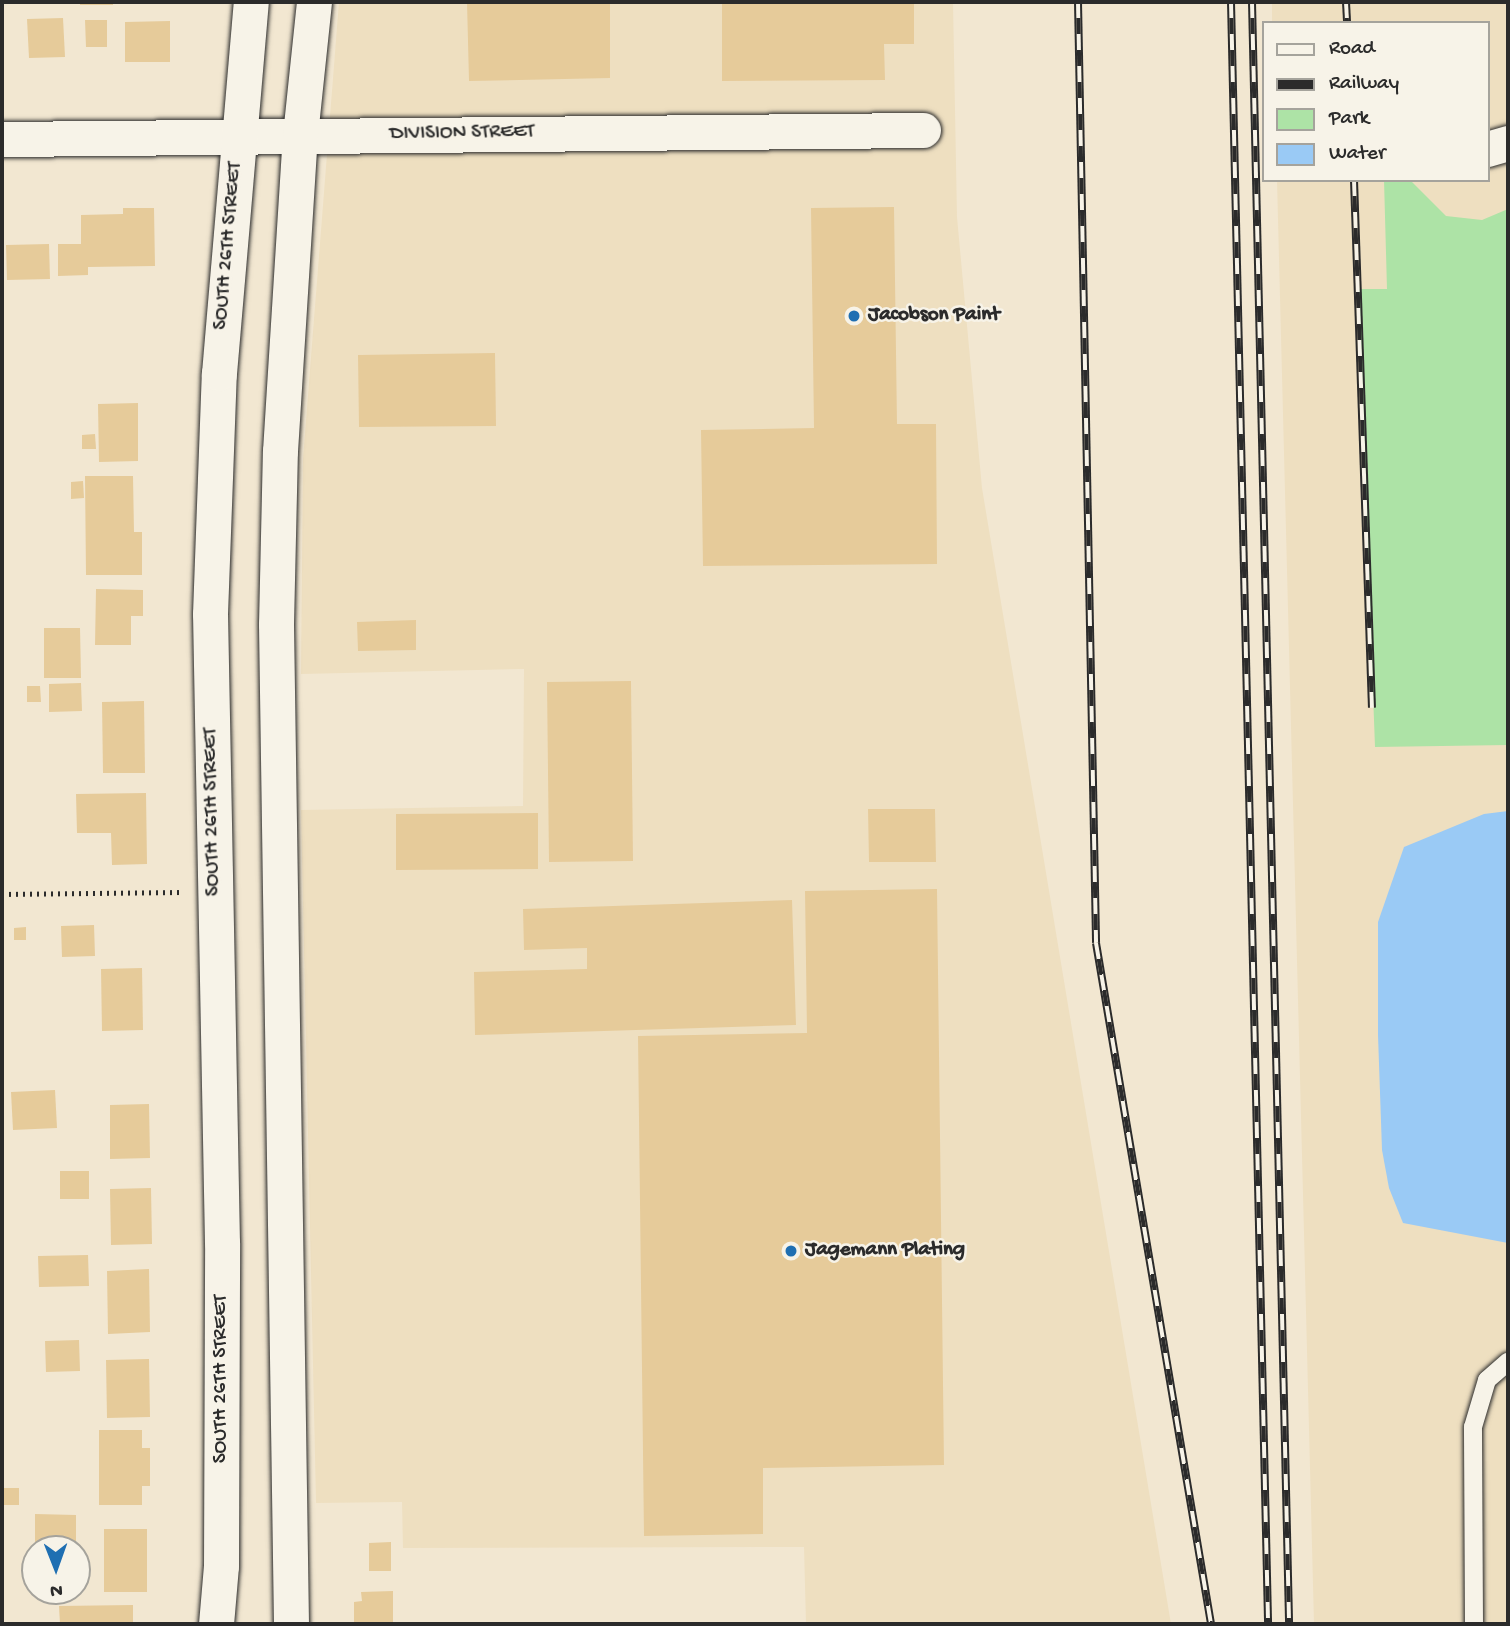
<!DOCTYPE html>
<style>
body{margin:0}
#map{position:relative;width:1510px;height:1626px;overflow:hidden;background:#f2e7d1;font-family:"Gochi Hand",sans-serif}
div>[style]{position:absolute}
.built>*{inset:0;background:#eedfc0}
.green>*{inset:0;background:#ade3a6}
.water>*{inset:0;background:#9acaf5}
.building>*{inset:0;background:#e6cb9a}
.path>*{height:4.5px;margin-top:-2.25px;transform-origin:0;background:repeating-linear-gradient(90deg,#2b2b2b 0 2px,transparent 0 7px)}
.roads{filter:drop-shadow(0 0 2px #2b2b2b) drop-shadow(0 0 2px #2b2b2b)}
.lane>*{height:18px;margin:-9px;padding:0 9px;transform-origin:9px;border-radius:9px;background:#f7f3e8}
.street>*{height:35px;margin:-17.5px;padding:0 17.5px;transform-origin:17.5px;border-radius:17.5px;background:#f7f3e8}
.rail>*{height:8px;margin-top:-4px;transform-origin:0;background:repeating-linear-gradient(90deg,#f7f3e8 0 16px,#2b2b2b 0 32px);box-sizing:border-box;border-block:2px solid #2b2b2b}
.dots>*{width:19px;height:19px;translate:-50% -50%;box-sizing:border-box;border:4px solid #f7f3e8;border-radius:50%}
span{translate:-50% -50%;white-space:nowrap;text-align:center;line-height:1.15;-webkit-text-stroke:5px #f7f3e8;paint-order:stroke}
.street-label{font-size:21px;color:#2b2b2b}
.poi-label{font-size:21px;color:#2b2b2b;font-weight:700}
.left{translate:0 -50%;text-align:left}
.frame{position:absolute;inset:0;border:4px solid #2b2b2b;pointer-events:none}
.legend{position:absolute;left:1262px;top:21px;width:228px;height:161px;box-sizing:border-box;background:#f7f3e8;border:2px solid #a5a39c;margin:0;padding:9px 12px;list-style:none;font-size:21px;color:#2b2b2b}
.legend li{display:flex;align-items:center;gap:14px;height:35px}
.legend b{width:35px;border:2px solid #a5a39c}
.north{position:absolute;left:21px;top:1535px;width:70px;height:70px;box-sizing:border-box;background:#f7f3e8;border:2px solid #a5a39c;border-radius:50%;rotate:179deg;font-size:19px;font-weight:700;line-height:28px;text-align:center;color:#2b2b2b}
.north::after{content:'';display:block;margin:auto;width:24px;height:32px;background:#1f6fb2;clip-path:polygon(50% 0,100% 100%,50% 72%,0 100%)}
</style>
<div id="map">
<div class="built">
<i style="clip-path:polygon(339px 2px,953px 2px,957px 217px,982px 488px,1171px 1624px,806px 1624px,804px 1547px,403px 1548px,402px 1502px,316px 1503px,301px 810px,523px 806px,524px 669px,301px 674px,303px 459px)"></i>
<i style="clip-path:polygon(1272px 2px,1508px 2px,1508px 1624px,1314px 1624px,1277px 180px,1487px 180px,1487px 23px,1272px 23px)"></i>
</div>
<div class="green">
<i style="clip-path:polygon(1384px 180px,1410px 180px,1446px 216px,1482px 220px,1508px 209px,1508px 745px,1375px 747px,1358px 289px,1387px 289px)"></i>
</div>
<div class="water">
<i style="clip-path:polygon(1508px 811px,1508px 1243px,1403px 1223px,1389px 1188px,1382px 1150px,1378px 1035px,1378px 922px,1404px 847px,1484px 814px)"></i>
</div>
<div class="building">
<i style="clip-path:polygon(80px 2px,113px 2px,113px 5px,80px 5px)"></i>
<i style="clip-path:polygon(467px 2px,610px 2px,610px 78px,469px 81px)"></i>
<i style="clip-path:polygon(722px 2px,914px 2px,914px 44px,884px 44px,885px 80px,722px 81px)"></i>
<i style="clip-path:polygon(63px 18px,65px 57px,29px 58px,27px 19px)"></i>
<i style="clip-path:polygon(85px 20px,107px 20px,107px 47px,86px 47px)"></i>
<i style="clip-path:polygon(170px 21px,170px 62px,125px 62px,125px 22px)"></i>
<i style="clip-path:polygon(894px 207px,897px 424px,936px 424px,937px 564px,703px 566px,701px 430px,814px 428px,811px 208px)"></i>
<i style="clip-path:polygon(123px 208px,154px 208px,155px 266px,88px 267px,88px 275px,58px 276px,58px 244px,81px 244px,81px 215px,123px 214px)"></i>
<i style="clip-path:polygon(49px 244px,50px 279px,7px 280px,6px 245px)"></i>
<i style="clip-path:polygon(495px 353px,496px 426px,359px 427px,358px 355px)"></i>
<i style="clip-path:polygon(138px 403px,138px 461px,99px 462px,98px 404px)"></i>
<i style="clip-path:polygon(95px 434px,96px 449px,82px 449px,82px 435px)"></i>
<i style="clip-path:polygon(85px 476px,133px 476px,134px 532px,142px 532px,142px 575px,86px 575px)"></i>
<i style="clip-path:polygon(83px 481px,84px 498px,71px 499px,71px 482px)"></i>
<i style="clip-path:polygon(96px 589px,143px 590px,143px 616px,131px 616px,131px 645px,95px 645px)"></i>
<i style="clip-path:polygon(416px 620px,416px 650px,358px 651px,357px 622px)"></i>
<i style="clip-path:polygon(44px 628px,80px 628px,81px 678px,44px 678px)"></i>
<i style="clip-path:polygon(631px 681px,633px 861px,549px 862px,547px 682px)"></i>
<i style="clip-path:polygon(81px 683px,82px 711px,49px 712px,49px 684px)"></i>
<i style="clip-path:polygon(27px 686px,40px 686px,41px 702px,27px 702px)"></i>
<i style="clip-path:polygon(144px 701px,145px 773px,103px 773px,102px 702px)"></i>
<i style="clip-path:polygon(146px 793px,147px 864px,112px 865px,111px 833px,77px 833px,76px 794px)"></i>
<i style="clip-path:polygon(868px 809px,935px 809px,936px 862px,869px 862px)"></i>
<i style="clip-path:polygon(538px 813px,538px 869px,396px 870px,396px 814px)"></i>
<i style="clip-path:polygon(937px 889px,944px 1465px,763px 1468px,763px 1534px,644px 1536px,638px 1036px,807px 1033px,805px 891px)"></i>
<i style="clip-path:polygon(792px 900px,796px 1025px,475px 1035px,474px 972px,587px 969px,587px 948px,524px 950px,523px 909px)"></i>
<i style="clip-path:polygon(94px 925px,95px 956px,62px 957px,61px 926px)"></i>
<i style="clip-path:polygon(26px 927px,26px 940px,14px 940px,14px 928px)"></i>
<i style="clip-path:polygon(142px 968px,143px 1030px,102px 1031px,101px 969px)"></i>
<i style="clip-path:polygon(55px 1090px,57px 1128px,13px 1130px,11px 1092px)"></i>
<i style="clip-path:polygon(149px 1104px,150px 1158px,110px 1159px,110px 1105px)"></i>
<i style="clip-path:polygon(60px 1171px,89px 1171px,89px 1199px,60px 1199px)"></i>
<i style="clip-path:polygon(151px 1188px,152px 1244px,111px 1245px,110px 1189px)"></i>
<i style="clip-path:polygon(88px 1255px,89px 1286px,39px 1287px,38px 1256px)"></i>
<i style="clip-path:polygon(149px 1269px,150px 1332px,108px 1334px,107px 1271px)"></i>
<i style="clip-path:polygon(79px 1340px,80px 1371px,46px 1372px,45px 1341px)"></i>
<i style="clip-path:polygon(149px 1359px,150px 1417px,107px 1418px,106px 1360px)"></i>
<i style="clip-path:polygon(99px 1430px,142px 1430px,142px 1448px,150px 1448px,150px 1486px,142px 1486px,142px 1505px,99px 1505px)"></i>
<i style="clip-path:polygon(2px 1488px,19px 1488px,19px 1505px,2px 1505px)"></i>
<i style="clip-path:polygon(35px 1514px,76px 1515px,76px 1549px,35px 1549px)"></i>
<i style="clip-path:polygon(104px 1529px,147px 1529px,147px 1592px,104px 1592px)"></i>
<i style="clip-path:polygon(391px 1542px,391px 1571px,369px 1571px,369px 1543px)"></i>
<i style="clip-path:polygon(393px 1591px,393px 1624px,354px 1624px,354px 1602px,362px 1601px,361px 1592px)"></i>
<i style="clip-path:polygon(133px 1605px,133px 1624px,60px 1624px,59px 1606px)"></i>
</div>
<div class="path">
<i style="left:2px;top:894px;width:181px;rotate:-0.6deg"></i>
</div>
<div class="roads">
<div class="lane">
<i style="left:1474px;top:1624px;width:197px;rotate:-90.3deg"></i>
<i style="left:1473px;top:1427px;width:49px;rotate:-73.4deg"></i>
<i style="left:1487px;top:1380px;width:28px;rotate:-41deg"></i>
</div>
<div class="street">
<i style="left:2px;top:139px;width:921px;rotate:-0.56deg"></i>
<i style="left:1487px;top:149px;width:22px;rotate:-16deg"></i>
<i style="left:216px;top:1624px;width:58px;rotate:-85.1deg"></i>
<i style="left:221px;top:1566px;width:323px;rotate:-89.8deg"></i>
<i style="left:222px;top:1243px;width:629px;rotate:-91.09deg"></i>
<i style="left:210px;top:614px;width:241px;rotate:-87.9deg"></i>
<i style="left:219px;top:373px;width:372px;rotate:-85.1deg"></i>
<i style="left:291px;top:1624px;width:1000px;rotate:-90.86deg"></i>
<i style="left:276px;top:624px;width:173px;rotate:-88.7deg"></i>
<i style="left:280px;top:451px;width:317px;rotate:-86.4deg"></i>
<i style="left:300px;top:135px;width:134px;rotate:-84deg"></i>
</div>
</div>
<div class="rail">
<i style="left:1078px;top:2px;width:941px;rotate:88.9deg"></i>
<i style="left:1096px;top:943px;width:691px;rotate:80.41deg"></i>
<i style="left:1231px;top:2px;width:1622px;rotate:88.69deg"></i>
<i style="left:1252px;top:2px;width:1622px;rotate:88.69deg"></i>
<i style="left:1346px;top:2px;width:21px;rotate:87deg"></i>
<i style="left:1354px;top:180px;width:528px;rotate:88.05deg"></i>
</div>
<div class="dots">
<i style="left:854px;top:316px;background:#1f6fb2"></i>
<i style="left:791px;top:1251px;background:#1f6fb2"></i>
</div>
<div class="street-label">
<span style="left:462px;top:134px;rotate:-1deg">DIVISION STREET</span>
<span style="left:229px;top:246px;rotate:-85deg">SOUTH 26TH STREET</span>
<span style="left:213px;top:812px;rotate:-91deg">SOUTH 26TH STREET</span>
<span style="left:222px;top:1379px;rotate:-90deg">SOUTH 26TH STREET</span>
</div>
<div class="poi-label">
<span class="left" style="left:868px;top:316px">Jacobson Paint</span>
<span class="left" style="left:805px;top:1251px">Jagemann Plating</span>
</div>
<div class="frame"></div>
<ul class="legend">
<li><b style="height:9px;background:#f7f3e8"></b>Road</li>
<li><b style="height:9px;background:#2b2b2b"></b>Railway</li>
<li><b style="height:19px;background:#ade3a6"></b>Park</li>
<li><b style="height:19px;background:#9acaf5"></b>Water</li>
</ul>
<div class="north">N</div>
</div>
